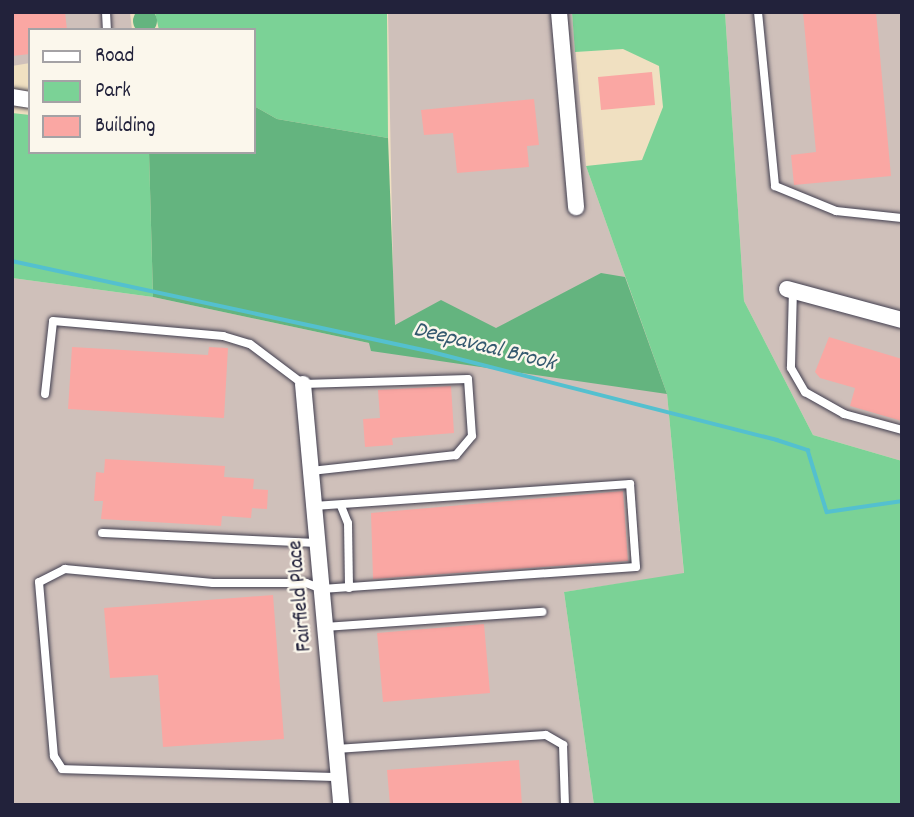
<!DOCTYPE html>
<style>
body{margin:0}
#map{position:relative;width:914px;height:817px;overflow:hidden;background:#f0e0c1;font-family:Dekko,sans-serif}
div>[style]{position:absolute}
.industrial>*{inset:0;background:#cfc0ba}
.green>*{inset:0;background:#7bd296}
.forest>*{inset:0;background:#64b47f}
.round{border-radius:50%}
.stream>*{height:3.5px;margin:-1.75px;padding:0 1.75px;transform-origin:1.75px;border-radius:1.75px;background:#54c0cf}
.building>*{inset:0;background:#faa7a3}
.roads{filter:drop-shadow(0 0 2px #413e4f) drop-shadow(0 0 2px #413e4f)}
.service>*{height:8px;margin:-4px;padding:0 4px;transform-origin:4px;border-radius:4px;background:#fff}
.minor>*{height:16px;margin:-8px;padding:0 8px;transform-origin:8px;border-radius:8px;background:#fff}
span{translate:-50% -50%;white-space:nowrap;text-align:center;line-height:1.15;-webkit-text-stroke:5px #fbf7ec;paint-order:stroke}
.street-label{font-size:21px;color:#22223b}
.water-label{font-size:23px;color:#34596f;font-style:italic}
.frame{position:absolute;inset:0;border:14px solid #22223b;pointer-events:none}
.legend{position:absolute;left:28px;top:28px;width:228px;height:126px;box-sizing:border-box;background:#fbf7ec;border:2px solid #a4a2a5;margin:0;padding:9px 12px;list-style:none;font-size:21px;color:#22223b}
.legend li{display:flex;align-items:center;gap:14px;height:35px}
.legend b{width:35px;border:2px solid #a4a2a5}
</style>
<div id="map">
<div class="industrial">
<i style="clip-path:polygon(12px 12px,130px 12px,132px 30px,30px 30px,30px 63px,12px 66px)"></i>
<i style="clip-path:polygon(388px 12px,572px 12px,586px 166px,667px 394px,684px 574px,564px 592px,594px 805px,12px 805px,12px 278px,153px 297px,369px 343px,394px 325px)"></i>
<i style="clip-path:polygon(725px 12px,902px 12px,902px 461px,813px 435px,744px 301px)"></i>
</div>
<div class="green">
<i style="clip-path:polygon(155px 12px,387px 12px,388px 138px,277px 119px,254px 106px,254px 30px,159px 30px)"></i>
<i style="clip-path:polygon(572px 12px,725px 12px,744px 301px,813px 435px,902px 461px,902px 805px,594px 805px,564px 592px,684px 573px,667px 394px,586px 166px,642px 160px,663px 107px,659px 66px,623px 49px,575px 52px)"></i>
<i style="clip-path:polygon(12px 113px,30px 115px,30px 152px,149px 152px,153px 297px,12px 278px)"></i>
</div>
<div class="forest">
<i class="round" style="left:133px;top:9px;width:24px;height:24px"></i>
<i style="clip-path:polygon(254px 106px,277px 119px,388px 138px,395px 325px,441px 300px,496px 328px,601px 273px,625px 277px,667px 394px,371px 351px,369px 343px,153px 297px,149px 152px,254px 152px)"></i>
</div>
<div class="stream">
<i style="left:12px;top:261px;width:430px;rotate:12.2deg"></i>
<i style="left:432px;top:352px;width:356px;rotate:14.3deg"></i>
<i style="left:777px;top:440px;width:33px;rotate:18deg"></i>
<i style="left:808px;top:450px;width:65px;rotate:73deg"></i>
<i style="left:827px;top:512px;width:76px;rotate:-8.3deg"></i>
</div>
<div class="building">
<i style="clip-path:polygon(12px 12px,65px 12px,67px 30px,30px 30px,30px 54px,12px 56px)"></i>
<i style="clip-path:polygon(803px 12px,876px 12px,891px 176px,794px 185px,791px 155px,816px 152px)"></i>
<i style="clip-path:polygon(652px 72px,655px 105px,601px 110px,598px 77px)"></i>
<i style="clip-path:polygon(534px 99px,539px 145px,527px 146px,529px 167px,457px 173px,453px 133px,424px 135px,421px 110px)"></i>
<i style="clip-path:polygon(829px 337px,902px 359px,902px 421px,850px 406px,855px 388px,820px 378px,815px 372px)"></i>
<i style="clip-path:polygon(72px 347px,208px 355px,209px 347px,228px 348px,224px 418px,68px 409px)"></i>
<i style="clip-path:polygon(451px 386px,454px 433px,392px 438px,393px 445px,365px 447px,363px 419px,380px 418px,378px 390px)"></i>
<i style="clip-path:polygon(105px 459px,225px 466px,224px 477px,254px 479px,253px 489px,268px 490px,267px 509px,252px 508px,251px 518px,222px 516px,221px 526px,101px 519px,103px 501px,94px 501px,96px 472px,104px 473px)"></i>
<i style="clip-path:polygon(623px 491px,628px 561px,373px 579px,371px 513px)"></i>
<i style="clip-path:polygon(273px 595px,284px 739px,163px 747px,158px 675px,110px 678px,104px 608px)"></i>
<i style="clip-path:polygon(484px 624px,490px 693px,383px 702px,377px 633px)"></i>
<i style="clip-path:polygon(519px 760px,522px 805px,390px 805px,387px 770px)"></i>
</div>
<div class="roads">
<div class="service">
<i style="left:106px;top:12px;width:18px;rotate:87deg"></i>
<i style="left:758px;top:12px;width:175px;rotate:84.4deg"></i>
<i style="left:775px;top:186px;width:66px;rotate:22.3deg"></i>
<i style="left:836px;top:211px;width:66px;rotate:6.1deg"></i>
<i style="left:793px;top:289px;width:79px;rotate:91.5deg"></i>
<i style="left:791px;top:368px;width:28px;rotate:60deg"></i>
<i style="left:805px;top:392px;width:45px;rotate:29.4deg"></i>
<i style="left:844px;top:414px;width:60px;rotate:15.4deg"></i>
<i style="left:45px;top:394px;width:73px;rotate:-83.7deg"></i>
<i style="left:53px;top:321px;width:171px;rotate:5deg"></i>
<i style="left:223px;top:336px;width:28px;rotate:17deg"></i>
<i style="left:250px;top:344px;width:66px;rotate:37deg"></i>
<i style="left:303px;top:384px;width:165px;rotate:-1.7deg"></i>
<i style="left:468px;top:379px;width:57px;rotate:86deg"></i>
<i style="left:472px;top:436px;width:25px;rotate:130deg"></i>
<i style="left:456px;top:455px;width:146px;rotate:173.7deg"></i>
<i style="left:314px;top:506px;width:317px;rotate:-4deg"></i>
<i style="left:630px;top:484px;width:83px;rotate:85.9deg"></i>
<i style="left:636px;top:567px;width:315px;rotate:176deg"></i>
<i style="left:322px;top:589px;width:17px;rotate:-159deg"></i>
<i style="left:306px;top:583px;width:93px;rotate:180deg"></i>
<i style="left:213px;top:583px;width:149px;rotate:-174.6deg"></i>
<i style="left:65px;top:569px;width:29px;rotate:153deg"></i>
<i style="left:39px;top:582px;width:175px;rotate:85.1deg"></i>
<i style="left:54px;top:756px;width:15px;rotate:58deg"></i>
<i style="left:62px;top:769px;width:277px;rotate:1.7deg"></i>
<i style="left:341px;top:506px;width:18px;rotate:68deg"></i>
<i style="left:348px;top:523px;width:65px;rotate:89.1deg"></i>
<i style="left:102px;top:533px;width:216px;rotate:2.7deg"></i>
<i style="left:325px;top:627px;width:218px;rotate:-4deg"></i>
<i style="left:336px;top:749px;width:210px;rotate:-3.8deg"></i>
<i style="left:546px;top:735px;width:20px;rotate:30deg"></i>
<i style="left:563px;top:745px;width:60px;rotate:88.1deg"></i>
</div>
<div class="minor">
<i style="left:559px;top:12px;width:196px;rotate:85deg"></i>
<i style="left:12px;top:97px;width:18px;rotate:9deg"></i>
<i style="left:787px;top:289px;width:119px;rotate:15.1deg"></i>
<i style="left:303px;top:384px;width:423px;rotate:84.8deg"></i>
</div>
</div>
<div class="street-label">
<span style="left:301px;top:596px;rotate:-95deg">Fairfield Place</span>
</div>
<div class="water-label">
<span style="left:484px;top:348px;rotate:14deg">Deepavaal Brook</span>
</div>
<div class="frame"></div>
<ul class="legend">
<li><b style="height:9px;background:#fff"></b>Road</li>
<li><b style="height:19px;background:#7bd296"></b>Park</li>
<li><b style="height:19px;background:#faa7a3"></b>Building</li>
</ul>
</div>
